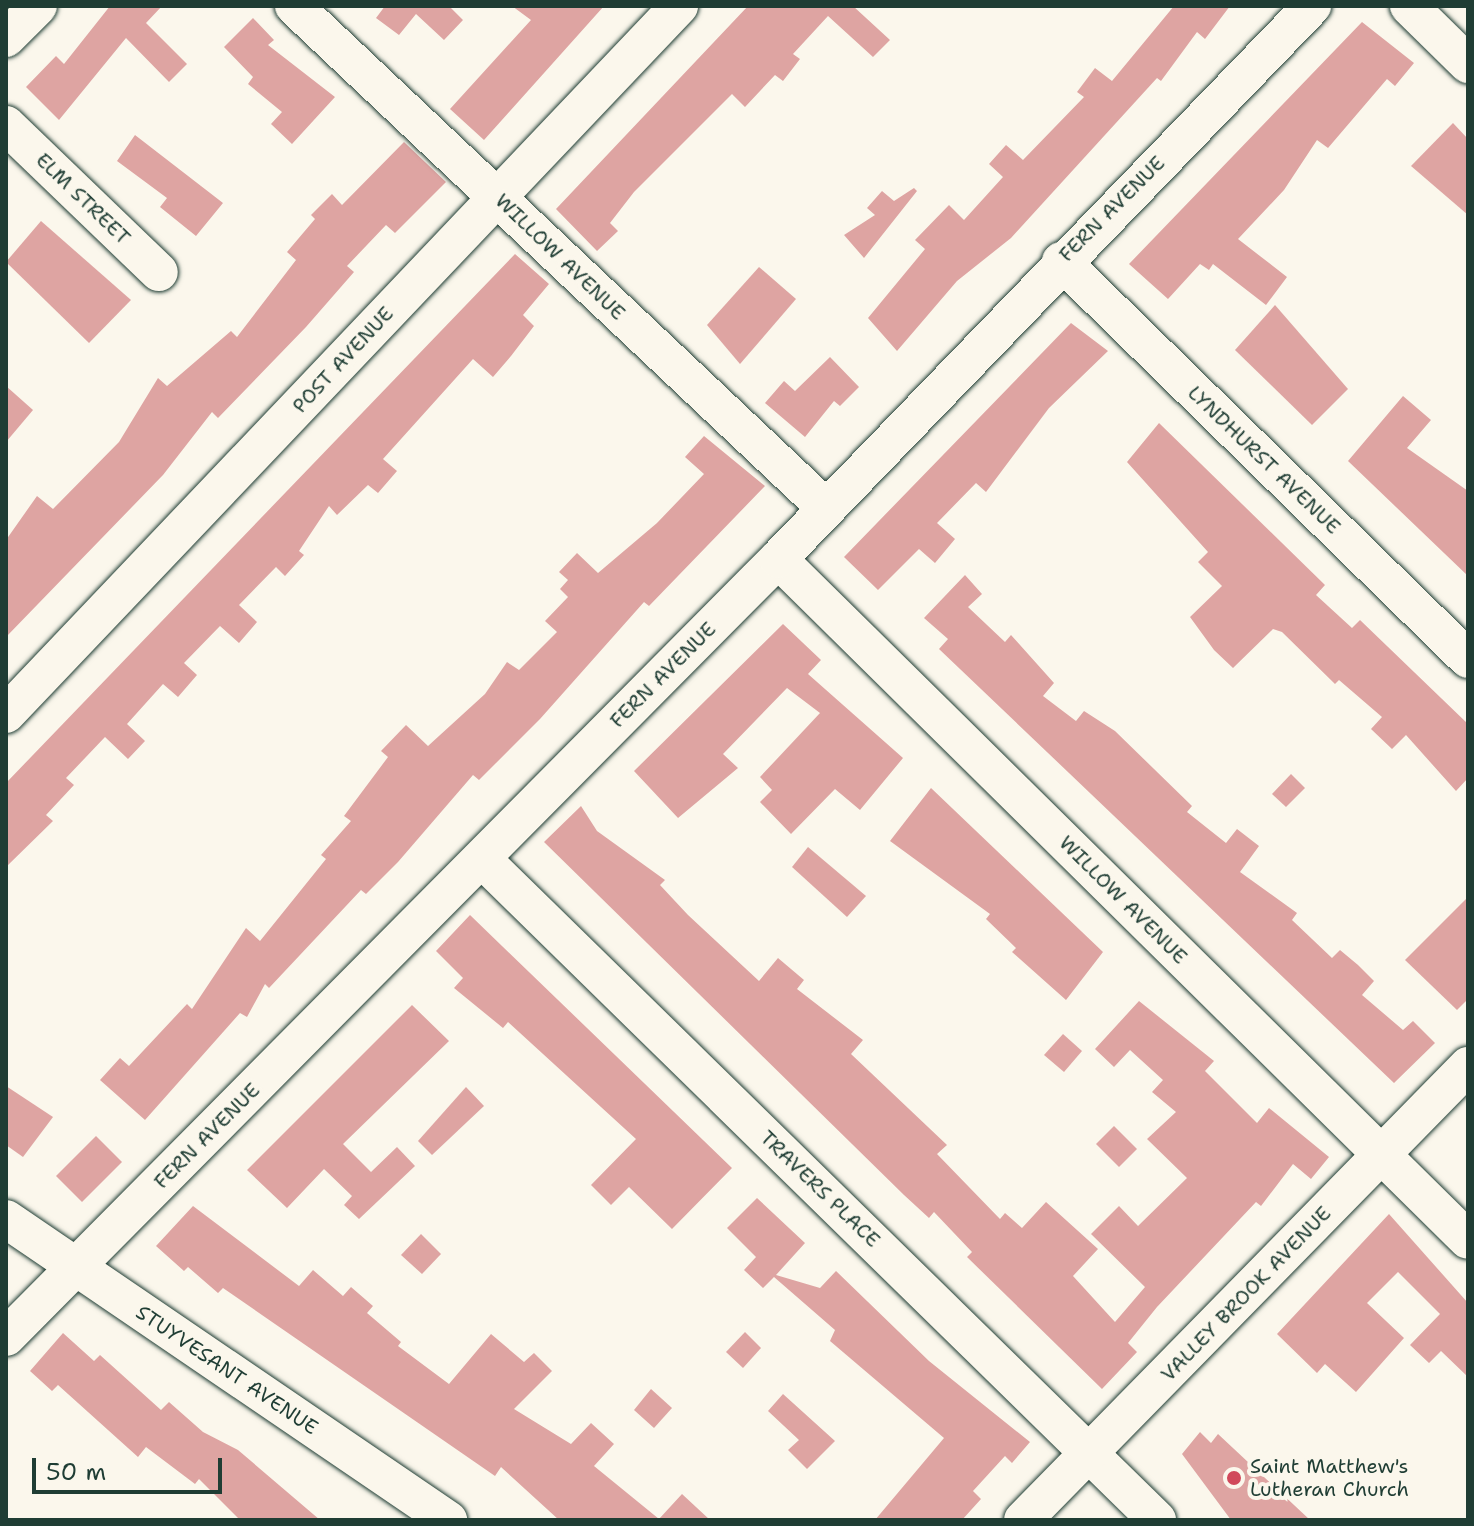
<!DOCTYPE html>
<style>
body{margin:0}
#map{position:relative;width:1474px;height:1526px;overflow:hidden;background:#fbf7ec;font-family:"Shantell Sans",sans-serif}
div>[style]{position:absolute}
.building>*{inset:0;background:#dea4a2}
.roads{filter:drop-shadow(0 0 2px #1f3d34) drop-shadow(0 0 2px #1f3d34)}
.minor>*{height:38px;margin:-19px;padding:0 19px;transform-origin:19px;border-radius:19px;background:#fbf7ec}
.dots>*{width:22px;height:22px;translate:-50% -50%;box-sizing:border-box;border:4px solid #fbf7ec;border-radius:50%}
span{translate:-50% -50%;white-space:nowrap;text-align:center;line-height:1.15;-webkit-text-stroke:8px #fbf7ec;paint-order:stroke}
.street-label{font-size:20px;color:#1f3d34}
.poi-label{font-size:20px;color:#1f3d34}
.left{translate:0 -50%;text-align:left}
.frame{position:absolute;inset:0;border:8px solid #1f3d34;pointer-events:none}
.scale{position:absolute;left:32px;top:1458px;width:190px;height:36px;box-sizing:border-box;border:4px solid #1f3d34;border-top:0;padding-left:10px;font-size:24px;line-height:28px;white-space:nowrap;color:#1f3d34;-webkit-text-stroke:6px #fbf7ec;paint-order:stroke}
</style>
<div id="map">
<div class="building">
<i style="clip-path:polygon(110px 6px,162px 6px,146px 23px,187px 64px,169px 82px,126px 38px,59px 120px,26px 87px,56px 56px,64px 64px)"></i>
<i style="clip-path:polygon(385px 6px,449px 6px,463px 20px,444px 40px,416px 14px,399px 35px,376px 18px)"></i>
<i style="clip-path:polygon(512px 6px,604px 6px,484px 140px,450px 109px,531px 20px)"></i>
<i style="clip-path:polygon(748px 6px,853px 6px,890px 40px,873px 57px,828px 16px,793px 54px,800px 59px,783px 81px,775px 75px,745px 107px,732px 94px,634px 192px,610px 223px,618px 231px,597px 251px,556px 209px)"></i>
<i style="clip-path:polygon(1174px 6px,1230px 6px,1205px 39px,1197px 32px,1161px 81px,1157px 78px,1011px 238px,957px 281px,897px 351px,868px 318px,925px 249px,915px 240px,949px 205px,964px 220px,1003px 177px,989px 164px,1006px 145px,1023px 160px,1084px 97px,1077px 92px,1095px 68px,1112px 81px)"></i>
<i style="clip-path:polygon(253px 18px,274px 40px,268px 45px,335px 97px,292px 144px,271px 124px,282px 112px,248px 84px,253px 77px,224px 47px)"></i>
<i style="clip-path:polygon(1362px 22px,1414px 63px,1395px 86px,1387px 79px,1328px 148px,1317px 140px,1284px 190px,1238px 239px,1287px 277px,1266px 305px,1213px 264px,1209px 270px,1200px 264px,1168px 299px,1129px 264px)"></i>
<i style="clip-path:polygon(1453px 123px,1468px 139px,1468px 215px,1411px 166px)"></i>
<i style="clip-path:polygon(135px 135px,223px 203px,196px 236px,160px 207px,167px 198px,117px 161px)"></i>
<i style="clip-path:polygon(404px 142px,446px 182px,395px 233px,386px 225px,347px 266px,354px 272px,306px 327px,218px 418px,212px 412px,163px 475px,6px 637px,6px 540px,37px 496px,53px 509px,119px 442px,158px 378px,167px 386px,231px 331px,237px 337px,296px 260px,287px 252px,315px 219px,311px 215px,332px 194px,342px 205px)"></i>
<i style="clip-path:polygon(914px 188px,917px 191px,864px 258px,844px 235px,875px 215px,867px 208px,882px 191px,894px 201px)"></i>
<i style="clip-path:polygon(41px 221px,131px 300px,89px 343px,6px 262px)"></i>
<i style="clip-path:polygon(515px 254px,549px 284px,523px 315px,534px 326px,511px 356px,493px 377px,473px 359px,383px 459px,397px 471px,378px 493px,368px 485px,337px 515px,329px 506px,299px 551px,304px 555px,285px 576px,276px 567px,239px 605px,257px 622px,239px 643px,220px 626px,184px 663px,197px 675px,178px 697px,163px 684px,127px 724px,145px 741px,128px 759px,105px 737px,66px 778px,74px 785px,46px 815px,53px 821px,6px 867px,6px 783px)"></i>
<i style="clip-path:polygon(759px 267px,796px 299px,740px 364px,707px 325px)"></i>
<i style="clip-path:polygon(1275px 305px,1348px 389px,1312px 425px,1235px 350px)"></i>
<i style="clip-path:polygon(1071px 323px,1108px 351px,1049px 408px,986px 492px,976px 483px,937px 523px,955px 539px,935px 563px,919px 549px,878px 590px,844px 557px)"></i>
<i style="clip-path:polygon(830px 357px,859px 387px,840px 406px,834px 401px,805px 437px,765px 403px,784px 381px,795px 391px)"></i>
<i style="clip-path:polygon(6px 386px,33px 410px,6px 442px)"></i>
<i style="clip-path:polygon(1403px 396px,1431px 420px,1407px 448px,1468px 491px,1468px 576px,1348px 461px)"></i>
<i style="clip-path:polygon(1159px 423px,1325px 585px,1316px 595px,1352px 628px,1360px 620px,1468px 724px,1468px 778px,1456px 791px,1406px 735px,1392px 749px,1371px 729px,1382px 717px,1339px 680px,1335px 684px,1282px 632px,1273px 629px,1233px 668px,1214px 650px,1190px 617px,1222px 586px,1198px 562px,1208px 552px,1127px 462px)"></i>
<i style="clip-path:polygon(704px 436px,765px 486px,649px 606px,644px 602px,540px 719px,479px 780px,473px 775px,398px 862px,366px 894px,361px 890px,269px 988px,265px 984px,247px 1017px,240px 1013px,145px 1120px,100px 1080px,120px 1058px,129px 1066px,187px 1004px,192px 1009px,246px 928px,260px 941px,326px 859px,321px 855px,351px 821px,344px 816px,388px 757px,381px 751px,406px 725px,428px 746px,485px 694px,507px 662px,519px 670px,557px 632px,545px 621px,568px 597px,560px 589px,568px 580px,559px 572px,577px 553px,598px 573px,657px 523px,704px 474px,685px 457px)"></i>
<i style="clip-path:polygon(965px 575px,982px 594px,968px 607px,1005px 642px,1011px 635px,1054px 683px,1043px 696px,1076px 721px,1084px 711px,1115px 731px,1192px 806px,1187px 812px,1226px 843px,1237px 829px,1259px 846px,1240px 872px,1297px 913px,1292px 920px,1332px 958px,1340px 950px,1358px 965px,1374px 981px,1362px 995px,1403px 1030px,1413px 1021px,1435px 1043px,1394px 1083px,939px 649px,948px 639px,924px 618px)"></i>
<i style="clip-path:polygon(783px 624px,821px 660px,808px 674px,903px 758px,860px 810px,835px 789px,791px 834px,760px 802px,772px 790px,760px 777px,820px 713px,787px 688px,723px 754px,738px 768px,678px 818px,634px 771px)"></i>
<i style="clip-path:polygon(1291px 774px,1305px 788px,1286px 807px,1272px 794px)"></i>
<i style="clip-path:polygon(931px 788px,1103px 952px,1066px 1000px,1012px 952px,1016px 948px,986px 919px,990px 914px,890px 841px)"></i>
<i style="clip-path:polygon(581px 806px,597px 831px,665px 880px,660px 885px,688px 915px,759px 981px,778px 958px,804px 980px,797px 989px,863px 1040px,851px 1054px,947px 1145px,937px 1154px,1000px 1219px,1005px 1213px,1022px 1228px,1046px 1202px,1098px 1249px,1073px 1276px,1115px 1322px,1145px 1287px,1091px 1234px,1119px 1206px,1138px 1226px,1187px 1178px,1147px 1139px,1176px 1112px,1152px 1092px,1163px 1080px,1130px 1050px,1114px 1067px,1095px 1049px,1139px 1001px,1214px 1061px,1205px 1071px,1257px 1123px,1269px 1108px,1329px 1157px,1311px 1179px,1293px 1164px,1261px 1206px,1256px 1202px,1157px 1307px,1128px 1343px,1137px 1352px,1102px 1389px,967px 1257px,972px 1252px,934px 1212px,929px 1218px,904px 1195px,544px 842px)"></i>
<i style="clip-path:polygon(808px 847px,866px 896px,847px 917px,792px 867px)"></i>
<i style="clip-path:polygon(1468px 897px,1468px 999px,1457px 1010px,1405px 960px)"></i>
<i style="clip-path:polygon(470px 915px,732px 1168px,672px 1229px,629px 1187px,611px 1205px,591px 1185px,636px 1139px,508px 1022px,503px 1028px,454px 988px,463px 978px,436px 951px)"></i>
<i style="clip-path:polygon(412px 1005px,449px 1041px,343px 1144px,371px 1172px,397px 1147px,415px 1166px,359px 1219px,344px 1205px,352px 1196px,324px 1169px,287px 1208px,247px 1170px)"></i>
<i style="clip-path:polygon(1063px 1034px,1082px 1051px,1064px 1072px,1044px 1055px)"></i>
<i style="clip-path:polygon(6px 1086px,53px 1117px,23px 1157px,6px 1145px)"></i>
<i style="clip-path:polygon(466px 1087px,484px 1106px,432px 1155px,418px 1141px)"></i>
<i style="clip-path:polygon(1114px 1126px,1137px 1149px,1119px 1167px,1096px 1144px)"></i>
<i style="clip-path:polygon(96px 1136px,122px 1162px,82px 1202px,56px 1176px)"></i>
<i style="clip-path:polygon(757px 1198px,805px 1243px,776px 1275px,820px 1288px,836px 1271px,929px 1361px,1030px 1442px,1012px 1463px,1005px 1456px,973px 1491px,981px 1499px,962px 1520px,875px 1520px,944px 1438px,830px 1341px,835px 1330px,774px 1277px,763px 1288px,744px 1270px,756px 1257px,727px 1228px)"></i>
<i style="clip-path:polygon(193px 1206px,299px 1286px,313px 1270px,343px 1296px,351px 1287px,373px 1306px,367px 1313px,401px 1342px,398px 1346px,449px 1384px,491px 1334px,524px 1362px,534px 1353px,552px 1371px,514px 1409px,571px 1444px,591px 1423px,614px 1444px,594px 1466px,659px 1519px,682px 1494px,710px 1520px,559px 1520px,501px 1467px,495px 1476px,223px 1288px,218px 1293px,188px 1267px,184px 1271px,156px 1246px)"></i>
<i style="clip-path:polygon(1389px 1214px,1468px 1303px,1468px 1377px,1441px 1351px,1429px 1363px,1410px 1345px,1440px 1314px,1398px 1272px,1367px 1303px,1404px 1338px,1356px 1392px,1325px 1364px,1317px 1373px,1277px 1334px)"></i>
<i style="clip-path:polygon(421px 1234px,441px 1254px,422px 1274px,401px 1255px)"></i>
<i style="clip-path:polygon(745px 1332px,761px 1348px,743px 1368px,726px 1352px)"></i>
<i style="clip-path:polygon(63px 1333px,94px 1361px,100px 1355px,161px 1410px,169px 1402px,203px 1432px,238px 1450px,320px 1520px,240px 1520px,199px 1479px,195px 1484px,146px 1447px,138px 1457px,58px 1385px,52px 1391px,30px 1371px)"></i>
<i style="clip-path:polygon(651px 1389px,672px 1408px,654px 1428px,634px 1410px)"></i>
<i style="clip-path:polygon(783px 1394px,835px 1441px,807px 1469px,788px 1450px,799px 1440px,768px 1411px)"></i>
<i style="clip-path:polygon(1200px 1432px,1211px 1443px,1218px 1434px,1310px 1520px,1231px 1520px,1182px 1454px)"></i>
</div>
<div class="roads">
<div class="minor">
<i style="left:294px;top:6px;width:731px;rotate:43.34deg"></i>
<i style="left:1409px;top:6px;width:83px;rotate:44.5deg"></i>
<i style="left:6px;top:38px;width:45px;rotate:-45deg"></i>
<i style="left:6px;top:125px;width:212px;rotate:43.9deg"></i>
<i style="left:1061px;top:261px;width:569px;rotate:44.36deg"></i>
<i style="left:778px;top:559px;width:969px;rotate:44.62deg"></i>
<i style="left:6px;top:714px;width:977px;rotate:-46.45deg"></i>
<i style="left:482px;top:859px;width:945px;rotate:44.4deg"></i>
<i style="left:6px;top:1219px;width:535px;rotate:34.25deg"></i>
<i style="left:6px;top:1337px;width:1096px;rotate:-45.22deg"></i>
<i style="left:778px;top:559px;width:769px;rotate:-46deg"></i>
<i style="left:1023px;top:1520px;width:636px;rotate:-45.57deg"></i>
</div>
</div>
<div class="dots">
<i style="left:1234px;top:1478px;background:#d1495b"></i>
</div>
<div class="street-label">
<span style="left:83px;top:199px;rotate:44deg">ELM STREET</span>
<span style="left:1112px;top:209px;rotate:-45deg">FERN AVENUE</span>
<span style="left:560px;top:257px;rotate:44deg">WILLOW AVENUE</span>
<span style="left:343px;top:360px;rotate:-47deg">POST AVENUE</span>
<span style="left:1264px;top:460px;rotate:44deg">LYNDHURST AVENUE</span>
<span style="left:663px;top:675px;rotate:-45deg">FERN AVENUE</span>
<span style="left:1123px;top:900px;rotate:45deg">WILLOW AVENUE</span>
<span style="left:207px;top:1136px;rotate:-45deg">FERN AVENUE</span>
<span style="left:820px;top:1189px;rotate:44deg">TRAVERS PLACE</span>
<span style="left:1246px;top:1294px;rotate:-46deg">VALLEY BROOK AVENUE</span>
<span style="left:227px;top:1370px;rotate:34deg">STUYVESANT AVENUE</span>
</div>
<div class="poi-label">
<span class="left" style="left:1250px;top:1478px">Saint Matthew's<br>Lutheran Church</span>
</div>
<div class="frame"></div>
<div class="scale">50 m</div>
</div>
